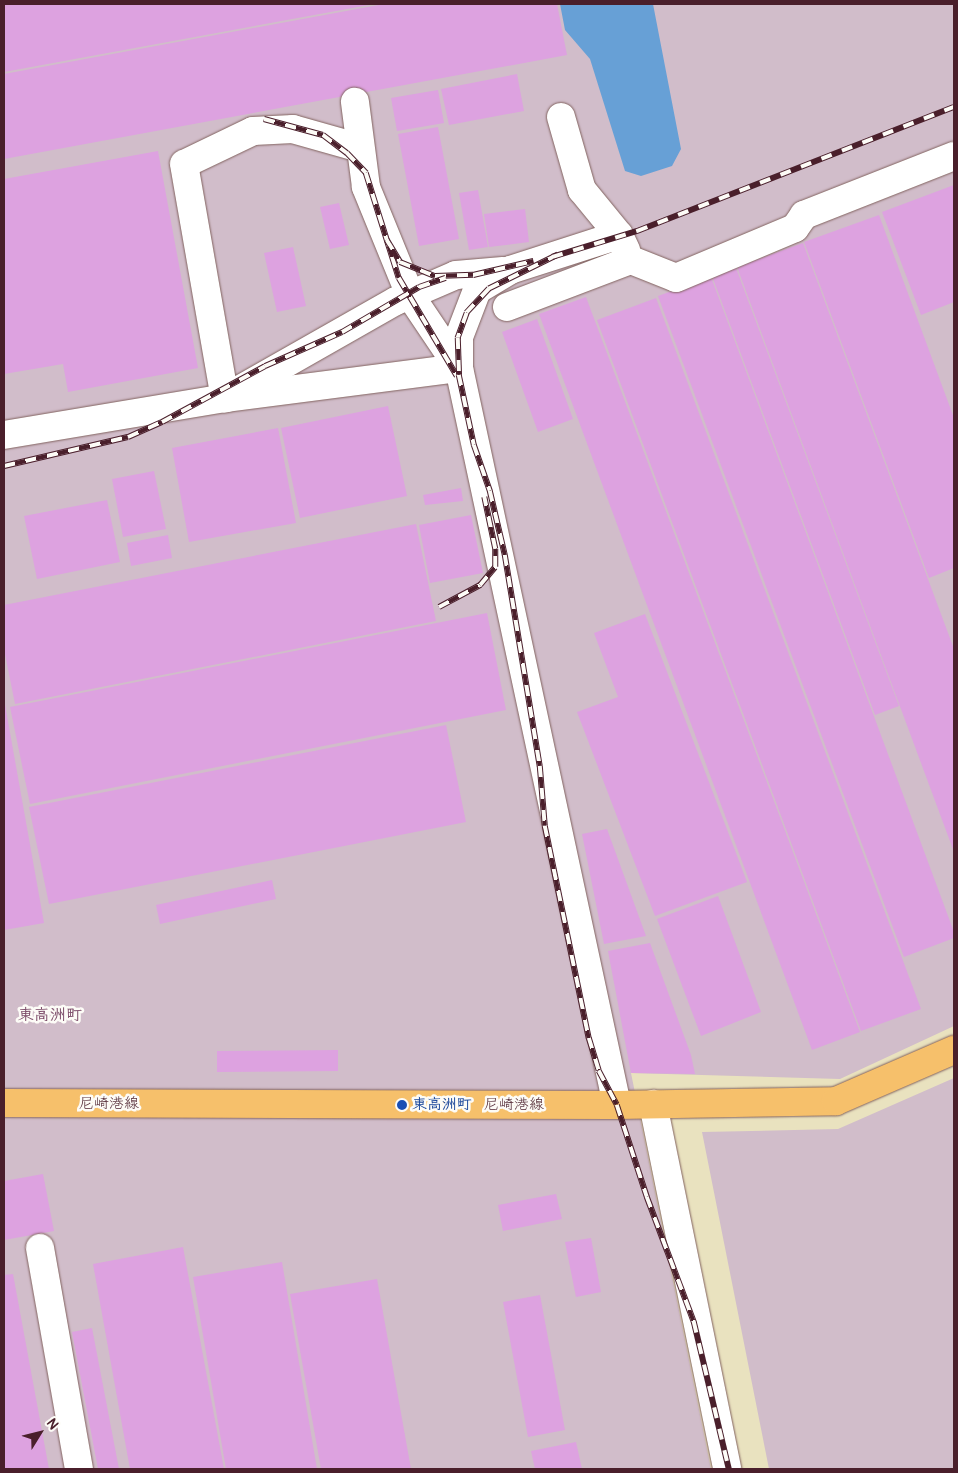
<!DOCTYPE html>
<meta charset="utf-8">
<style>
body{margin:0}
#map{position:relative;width:958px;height:1473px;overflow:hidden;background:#e9e2bf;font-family:Pangolin,"Klee One",sans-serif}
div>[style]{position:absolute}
.industrial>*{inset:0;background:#d1bdca}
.water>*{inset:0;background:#67a0d6}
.building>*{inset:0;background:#dda2e0}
.roads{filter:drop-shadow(0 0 1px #82635f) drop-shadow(0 0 1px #82635f)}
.minor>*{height:28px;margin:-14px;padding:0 14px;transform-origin:14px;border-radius:14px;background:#fff}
.major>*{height:28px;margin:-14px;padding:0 14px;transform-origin:14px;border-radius:14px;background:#f6c06b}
.rail>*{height:5.5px;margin-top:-2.75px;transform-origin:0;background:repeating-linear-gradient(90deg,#fdfcf7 0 11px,#4a1f2b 0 22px);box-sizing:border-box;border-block:1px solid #4a1f2b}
.dots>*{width:14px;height:14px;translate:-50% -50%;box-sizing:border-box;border:2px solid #fdfcf7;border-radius:50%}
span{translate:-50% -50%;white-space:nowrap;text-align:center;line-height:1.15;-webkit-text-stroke:5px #fdfcf7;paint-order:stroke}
.street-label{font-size:15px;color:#4a1f2b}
.transit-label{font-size:15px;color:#164399;font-weight:700}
.left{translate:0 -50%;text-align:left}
.neighbourhood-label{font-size:16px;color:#7d4d6a;font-weight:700}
.frame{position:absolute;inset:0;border:5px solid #4a1f2b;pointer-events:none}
.north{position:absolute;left:15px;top:1408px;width:50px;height:50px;-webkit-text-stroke:4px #fdfcf7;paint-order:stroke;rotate:54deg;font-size:14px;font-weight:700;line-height:20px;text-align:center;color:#4a1f2b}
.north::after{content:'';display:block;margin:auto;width:18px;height:22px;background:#4a1f2b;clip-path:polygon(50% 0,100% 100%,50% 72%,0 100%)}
</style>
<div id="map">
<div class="industrial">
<i style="clip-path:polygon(4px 4px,954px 4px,954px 1026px,840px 1079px,631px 1073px,711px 1469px,4px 1469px)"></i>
<i style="clip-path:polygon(954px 1078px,954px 1469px,769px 1469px,702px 1132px,838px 1129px)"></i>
</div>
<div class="water">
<i style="clip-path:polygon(560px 4px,653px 4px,681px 149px,672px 166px,641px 176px,625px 171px,590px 59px,565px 30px)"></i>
</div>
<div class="building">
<i style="clip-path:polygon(4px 4px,369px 4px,369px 5px,4px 72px)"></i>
<i style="clip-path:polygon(384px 4px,557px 4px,567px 55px,4px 159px,4px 74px)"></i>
<i style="clip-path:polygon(517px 74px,524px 111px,449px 125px,441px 89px)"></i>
<i style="clip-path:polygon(438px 90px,444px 123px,397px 131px,391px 98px)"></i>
<i style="clip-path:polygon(438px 127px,459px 239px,419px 246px,398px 134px)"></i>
<i style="clip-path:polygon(158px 151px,198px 368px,68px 392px,63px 364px,4px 374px,4px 179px)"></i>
<i style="clip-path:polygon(954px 185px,954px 302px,921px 315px,882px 212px)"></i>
<i style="clip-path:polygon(478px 190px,488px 247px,469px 250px,459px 193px)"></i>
<i style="clip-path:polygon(339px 203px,349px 245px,330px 249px,320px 207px)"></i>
<i style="clip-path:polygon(525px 209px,529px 242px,489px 247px,484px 214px)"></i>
<i style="clip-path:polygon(879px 215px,954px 418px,954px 568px,929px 578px,804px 242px)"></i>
<i style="clip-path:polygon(803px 243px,954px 649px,954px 852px,737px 267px)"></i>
<i style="clip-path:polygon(293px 247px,306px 306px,277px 312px,264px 253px)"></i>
<i style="clip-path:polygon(736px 268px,899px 706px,875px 715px,712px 276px)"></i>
<i style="clip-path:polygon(711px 277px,954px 932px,954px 938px,904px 957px,658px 296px)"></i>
<i style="clip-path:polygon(586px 297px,860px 1032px,812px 1050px,539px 314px)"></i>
<i style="clip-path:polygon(656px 298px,921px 1009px,861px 1031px,597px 320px)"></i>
<i style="clip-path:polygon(537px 319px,573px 419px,538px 432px,502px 332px)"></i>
<i style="clip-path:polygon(388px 406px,407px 496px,300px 518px,281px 428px)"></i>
<i style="clip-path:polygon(278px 428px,296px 523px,189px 542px,172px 448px)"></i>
<i style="clip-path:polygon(154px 471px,166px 529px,123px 537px,112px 479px)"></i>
<i style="clip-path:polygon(461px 488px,463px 501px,425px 505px,423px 495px)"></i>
<i style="clip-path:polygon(107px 500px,120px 562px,37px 579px,24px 516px)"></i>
<i style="clip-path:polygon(471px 515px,483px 573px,430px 583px,419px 525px)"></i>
<i style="clip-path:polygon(416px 524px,436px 621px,15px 704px,4px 649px,4px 605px)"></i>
<i style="clip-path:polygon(168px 535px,172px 558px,131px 566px,127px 543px)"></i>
<i style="clip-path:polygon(487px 613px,506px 710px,30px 804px,10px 707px)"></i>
<i style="clip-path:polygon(645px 614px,747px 882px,655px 916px,577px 712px,618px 697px,594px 633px)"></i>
<i style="clip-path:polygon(4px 699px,44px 923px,4px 930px)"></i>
<i style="clip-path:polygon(446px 725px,466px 822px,49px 904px,29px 807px)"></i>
<i style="clip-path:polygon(607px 829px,646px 936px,604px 944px,582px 834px)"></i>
<i style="clip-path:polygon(272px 880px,276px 899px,160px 924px,156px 905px)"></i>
<i style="clip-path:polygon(718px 896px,761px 1012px,701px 1036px,657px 919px)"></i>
<i style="clip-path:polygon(650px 943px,691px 1055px,695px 1074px,631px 1073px,608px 951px)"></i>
<i style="clip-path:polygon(338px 1050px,338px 1071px,217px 1072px,217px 1051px)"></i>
<i style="clip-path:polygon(43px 1174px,54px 1231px,4px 1240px,4px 1181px)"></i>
<i style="clip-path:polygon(556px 1194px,562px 1219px,503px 1231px,498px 1205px)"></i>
<i style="clip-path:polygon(591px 1238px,601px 1292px,576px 1297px,565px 1242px)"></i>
<i style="clip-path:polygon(183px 1247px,224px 1469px,130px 1469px,93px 1264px)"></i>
<i style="clip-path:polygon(282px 1262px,317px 1469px,226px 1469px,193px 1277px)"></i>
<i style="clip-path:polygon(13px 1274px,49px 1469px,4px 1469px,4px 1275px)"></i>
<i style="clip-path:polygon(377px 1279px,411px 1469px,321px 1469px,290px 1294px)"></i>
<i style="clip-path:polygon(540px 1295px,565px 1430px,528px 1437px,503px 1302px)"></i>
<i style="clip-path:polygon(92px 1328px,119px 1469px,98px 1469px,72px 1332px)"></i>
<i style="clip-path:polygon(576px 1442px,582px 1469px,535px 1469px,531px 1451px)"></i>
</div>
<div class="roads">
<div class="minor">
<i style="left:561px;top:117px;width:76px;rotate:74deg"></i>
<i style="left:582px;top:190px;width:58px;rotate:50.6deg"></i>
<i style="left:619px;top:235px;width:17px;rotate:65deg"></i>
<i style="left:360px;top:148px;width:70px;rotate:-164.2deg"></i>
<i style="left:293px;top:129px;width:40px;rotate:177.1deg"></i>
<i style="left:253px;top:131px;width:76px;rotate:154.4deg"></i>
<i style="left:184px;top:164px;width:238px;rotate:80.1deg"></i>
<i style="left:225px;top:398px;width:197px;rotate:-29.6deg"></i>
<i style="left:396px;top:301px;width:65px;rotate:-23.4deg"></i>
<i style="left:456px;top:275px;width:47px;rotate:-4.9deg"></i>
<i style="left:507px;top:307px;width:133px;rotate:-20.8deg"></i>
<i style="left:631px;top:260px;width:48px;rotate:21.8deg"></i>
<i style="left:676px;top:278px;width:129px;rotate:-22.8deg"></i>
<i style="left:795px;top:228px;width:16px;rotate:-55deg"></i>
<i style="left:804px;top:215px;width:161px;rotate:-21.5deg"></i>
<i style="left:4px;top:435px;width:224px;rotate:-9.5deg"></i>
<i style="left:225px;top:398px;width:236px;rotate:-7.3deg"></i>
<i style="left:459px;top:368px;width:88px;rotate:-123.9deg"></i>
<i style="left:410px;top:295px;width:117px;rotate:-112.2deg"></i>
<i style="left:366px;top:187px;width:86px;rotate:-97.4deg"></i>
<i style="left:653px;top:1104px;width:372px;rotate:78.5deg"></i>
<i style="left:617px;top:1105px;width:754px;rotate:-102.1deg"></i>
<i style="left:459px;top:368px;width:31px;rotate:-90deg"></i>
<i style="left:459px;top:337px;width:50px;rotate:-69deg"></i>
<i style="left:477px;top:290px;width:39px;rotate:-31deg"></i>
<i style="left:510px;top:270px;width:114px;rotate:-17.8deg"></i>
<i style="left:40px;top:1248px;width:224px;rotate:80deg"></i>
</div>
<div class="major">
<i style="left:4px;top:1103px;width:613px;rotate:0.19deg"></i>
<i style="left:617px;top:1105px;width:219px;rotate:-1deg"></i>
<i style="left:836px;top:1101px;width:129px;rotate:-23.4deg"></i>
</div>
</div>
<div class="rail">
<i style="left:264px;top:119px;width:61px;rotate:15.2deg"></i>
<i style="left:323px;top:135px;width:30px;rotate:37deg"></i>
<i style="left:347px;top:153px;width:28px;rotate:46deg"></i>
<i style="left:366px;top:173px;width:110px;rotate:72.6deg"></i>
<i style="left:399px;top:278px;width:114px;rotate:59.4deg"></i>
<i style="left:387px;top:240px;width:26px;rotate:59deg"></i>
<i style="left:400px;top:262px;width:38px;rotate:22deg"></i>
<i style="left:435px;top:276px;width:38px;rotate:-2deg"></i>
<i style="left:473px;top:275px;width:62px;rotate:-13.1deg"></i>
<i style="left:558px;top:255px;width:77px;rotate:153.8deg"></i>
<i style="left:489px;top:289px;width:33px;rotate:133deg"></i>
<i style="left:467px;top:313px;width:27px;rotate:110deg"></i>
<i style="left:458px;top:338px;width:37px;rotate:88deg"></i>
<i style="left:459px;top:375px;width:72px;rotate:77.9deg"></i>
<i style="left:474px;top:445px;width:49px;rotate:70.8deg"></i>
<i style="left:490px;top:491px;width:66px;rotate:76.8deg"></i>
<i style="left:505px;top:555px;width:214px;rotate:80.6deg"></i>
<i style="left:540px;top:766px;width:60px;rotate:85.2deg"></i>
<i style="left:545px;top:826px;width:217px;rotate:78.3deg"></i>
<i style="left:589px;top:1038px;width:34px;rotate:73deg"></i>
<i style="left:599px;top:1071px;width:38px;rotate:62deg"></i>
<i style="left:617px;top:1105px;width:97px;rotate:71.9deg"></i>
<i style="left:647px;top:1197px;width:134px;rotate:69.4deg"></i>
<i style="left:694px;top:1322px;width:151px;rotate:76.6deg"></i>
<i style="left:552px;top:257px;width:89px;rotate:-17deg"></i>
<i style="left:637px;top:231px;width:340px;rotate:-21.4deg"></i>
<i style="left:4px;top:466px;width:127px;rotate:-13.2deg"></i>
<i style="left:128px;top:437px;width:37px;rotate:-24deg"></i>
<i style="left:162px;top:422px;width:117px;rotate:-28.5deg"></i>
<i style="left:265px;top:366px;width:84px;rotate:-23.8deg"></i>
<i style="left:342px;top:332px;width:89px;rotate:-30.3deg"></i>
<i style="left:419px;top:287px;width:28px;rotate:-19deg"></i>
<i style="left:439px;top:607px;width:47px;rotate:-28.2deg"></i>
<i style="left:480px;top:585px;width:23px;rotate:-50deg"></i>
<i style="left:495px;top:567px;width:18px;rotate:-90deg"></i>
<i style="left:495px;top:549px;width:53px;rotate:-101.9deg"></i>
</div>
<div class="dots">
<i style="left:402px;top:1105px;background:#1a4fb4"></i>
</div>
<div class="street-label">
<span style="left:109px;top:1104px">尼崎港線</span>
<span style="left:514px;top:1105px">尼崎港線</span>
</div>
<div class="transit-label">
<span class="left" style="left:412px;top:1105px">東高洲町</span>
</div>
<div class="neighbourhood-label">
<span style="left:50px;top:1015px">東高洲町</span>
</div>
<div class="frame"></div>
<div class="north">N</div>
</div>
